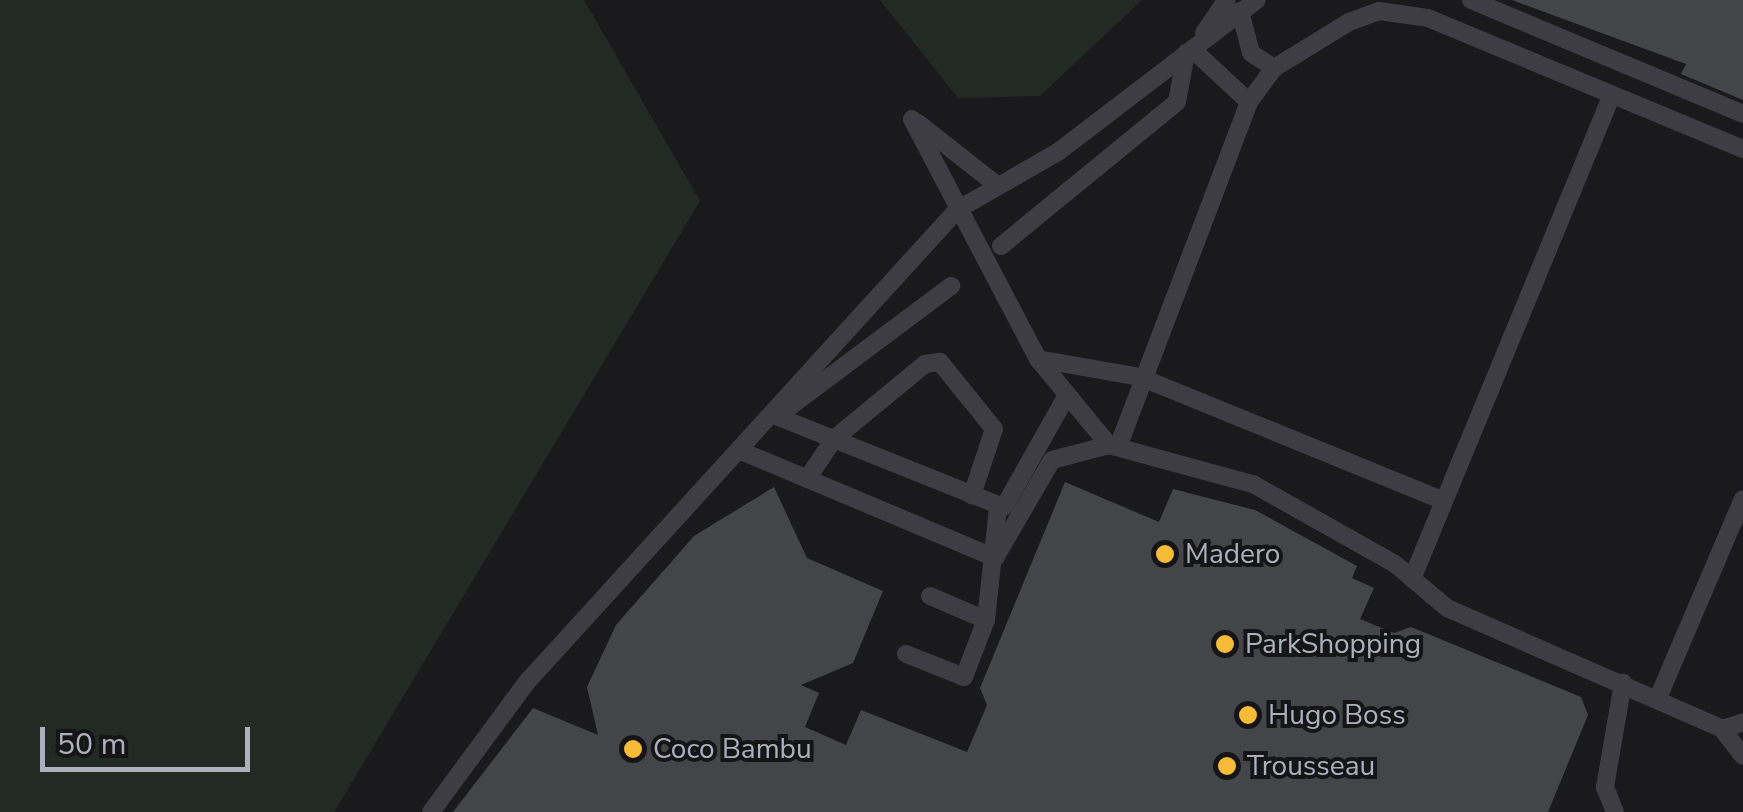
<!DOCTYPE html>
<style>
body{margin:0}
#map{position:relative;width:1743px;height:812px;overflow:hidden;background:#1a1a1c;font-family:"Nunito Sans",sans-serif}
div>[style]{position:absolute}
.green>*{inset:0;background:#212b23}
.building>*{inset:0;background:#444549}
.service>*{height:18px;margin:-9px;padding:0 9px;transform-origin:9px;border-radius:9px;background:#3d3d43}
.dots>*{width:28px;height:28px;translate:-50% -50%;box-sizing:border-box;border:5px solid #151517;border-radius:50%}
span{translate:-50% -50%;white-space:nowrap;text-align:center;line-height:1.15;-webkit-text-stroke:8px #151517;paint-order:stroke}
.poi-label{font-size:28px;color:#acb0bc}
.left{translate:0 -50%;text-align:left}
.scale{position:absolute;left:40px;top:727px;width:210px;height:45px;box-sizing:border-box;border:5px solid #acb0bc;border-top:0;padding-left:12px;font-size:30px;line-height:35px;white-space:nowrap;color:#acb0bc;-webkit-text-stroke:8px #151517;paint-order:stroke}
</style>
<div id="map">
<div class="green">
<i style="clip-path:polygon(0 0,584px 0,700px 201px,334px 812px,0 812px)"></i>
<i style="clip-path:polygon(880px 0,1142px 0,1040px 96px,958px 98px)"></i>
</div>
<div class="building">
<i style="clip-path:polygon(1512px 0,1743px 0,1743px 100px,1681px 74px,1686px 64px)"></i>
<i style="clip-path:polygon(1065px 482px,1159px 522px,1173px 489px,1255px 510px,1357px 566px,1352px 578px,1374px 588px,1360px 619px,1394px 633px,1411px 627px,1581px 697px,1588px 715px,1548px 812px,453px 812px,533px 708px,598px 735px,587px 687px,616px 625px,694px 536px,774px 487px,807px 558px,883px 591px,853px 663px,801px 685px,819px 693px,805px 727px,846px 745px,861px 710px,967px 752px,987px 705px,980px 688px)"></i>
</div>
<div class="service">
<i style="left:1471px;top:0;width:295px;rotate:22.7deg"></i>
<i style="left:1240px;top:11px;width:43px;rotate:75.3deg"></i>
<i style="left:1251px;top:53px;width:27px;rotate:33deg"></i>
<i style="left:1204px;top:33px;width:40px;rotate:-56deg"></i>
<i style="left:1192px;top:49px;width:78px;rotate:42.9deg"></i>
<i style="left:912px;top:119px;width:271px;rotate:62.3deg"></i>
<i style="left:1038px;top:359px;width:112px;rotate:50.5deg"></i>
<i style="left:1109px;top:445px;width:149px;rotate:15.2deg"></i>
<i style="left:1253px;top:484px;width:163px;rotate:29.4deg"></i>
<i style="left:1395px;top:564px;width:68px;rotate:40.2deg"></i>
<i style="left:1447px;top:608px;width:300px;rotate:23.7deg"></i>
<i style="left:1722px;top:729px;width:34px;rotate:52deg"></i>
<i style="left:918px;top:123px;width:95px;rotate:38.2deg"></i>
<i style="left:1001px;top:246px;width:227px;rotate:-39.3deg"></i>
<i style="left:1177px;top:102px;width:50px;rotate:-79.6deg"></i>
<i style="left:1038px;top:359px;width:104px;rotate:10deg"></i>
<i style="left:1140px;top:377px;width:328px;rotate:22.2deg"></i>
<i style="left:788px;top:408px;width:204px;rotate:-36.8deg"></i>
<i style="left:776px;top:416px;width:245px;rotate:21.8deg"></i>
<i style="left:1004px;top:507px;width:126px;rotate:-60.6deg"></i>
<i style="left:1118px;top:447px;width:369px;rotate:-69.2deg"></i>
<i style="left:1249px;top:102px;width:42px;rotate:-53.7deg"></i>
<i style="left:1274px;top:68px;width:88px;rotate:-31.5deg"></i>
<i style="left:1349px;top:22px;width:32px;rotate:-20deg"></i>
<i style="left:1379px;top:11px;width:49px;rotate:8.1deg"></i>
<i style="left:1428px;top:18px;width:341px;rotate:22.6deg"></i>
<i style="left:741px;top:451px;width:276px;rotate:22.8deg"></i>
<i style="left:807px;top:479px;width:48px;rotate:-56deg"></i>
<i style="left:834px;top:439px;width:118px;rotate:-39.5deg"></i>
<i style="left:925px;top:364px;width:15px;rotate:-8deg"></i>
<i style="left:940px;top:362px;width:86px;rotate:51.1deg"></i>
<i style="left:994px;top:429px;width:70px;rotate:108.4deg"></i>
<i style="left:995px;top:558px;width:113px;rotate:-59.8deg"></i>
<i style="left:1052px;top:460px;width:59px;rotate:-14.7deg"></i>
<i style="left:1412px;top:579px;width:521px;rotate:-67.57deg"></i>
<i style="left:930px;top:596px;width:61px;rotate:23.2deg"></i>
<i style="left:906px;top:654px;width:62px;rotate:21.6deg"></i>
<i style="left:964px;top:677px;width:61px;rotate:-68.9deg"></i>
<i style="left:986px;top:620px;width:114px;rotate:-83.9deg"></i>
<i style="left:1658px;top:698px;width:216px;rotate:-66.9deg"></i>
<i style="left:1722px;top:729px;width:22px;rotate:-18deg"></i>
<i style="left:431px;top:812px;width:160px;rotate:-53.6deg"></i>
<i style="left:526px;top:683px;width:640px;rotate:-47.66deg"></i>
<i style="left:957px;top:210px;width:116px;rotate:-29.9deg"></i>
<i style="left:1058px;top:152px;width:250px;rotate:-37.4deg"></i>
<i style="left:1615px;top:812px;width:27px;rotate:-112deg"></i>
<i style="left:1605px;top:787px;width:106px;rotate:-80.2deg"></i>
</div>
<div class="dots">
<i style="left:1165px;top:554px;background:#f7bb37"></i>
<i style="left:1225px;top:644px;background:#f7bb37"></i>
<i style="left:1248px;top:715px;background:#f7bb37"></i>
<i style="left:633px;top:749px;background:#f7bb37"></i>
<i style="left:1227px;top:766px;background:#f7bb37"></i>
</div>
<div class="poi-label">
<span class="left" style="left:1185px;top:554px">Madero</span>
<span class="left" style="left:1245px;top:644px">ParkShopping</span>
<span class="left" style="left:1268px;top:715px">Hugo Boss</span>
<span class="left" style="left:653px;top:749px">Coco Bambu</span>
<span class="left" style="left:1247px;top:766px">Trousseau</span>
</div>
<div class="scale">50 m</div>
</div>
